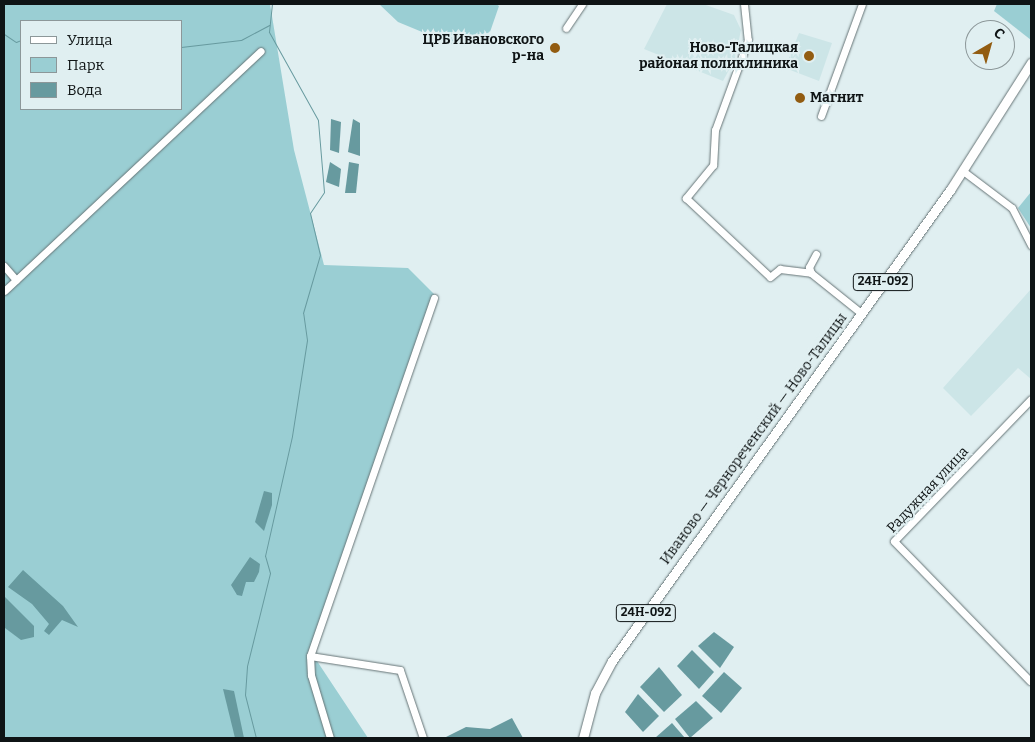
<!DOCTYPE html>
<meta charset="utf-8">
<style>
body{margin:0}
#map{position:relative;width:1035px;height:742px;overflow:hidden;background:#e0eff1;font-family:Bitter,serif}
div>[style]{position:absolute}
.built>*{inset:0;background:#cce5e7}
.green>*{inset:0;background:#9aced3}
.water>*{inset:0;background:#679a9f}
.stream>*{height:1px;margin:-0.5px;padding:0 0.5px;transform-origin:0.5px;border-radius:0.5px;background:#679a9f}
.roads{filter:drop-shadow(0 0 1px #667476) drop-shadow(0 0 1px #667476)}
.minor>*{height:7px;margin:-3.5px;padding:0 3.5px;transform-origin:3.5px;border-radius:3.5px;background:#fff}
.major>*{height:9px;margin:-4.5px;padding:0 4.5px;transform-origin:4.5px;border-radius:4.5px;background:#fff}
.dots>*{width:14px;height:14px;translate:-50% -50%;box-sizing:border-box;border:2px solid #e0eff1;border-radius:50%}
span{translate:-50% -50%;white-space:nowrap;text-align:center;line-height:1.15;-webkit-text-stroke:4px #e0eff1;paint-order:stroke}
.shield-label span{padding:1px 4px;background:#e0eff1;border:1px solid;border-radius:4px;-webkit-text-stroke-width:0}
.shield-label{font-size:12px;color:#0f1415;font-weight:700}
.poi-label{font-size:14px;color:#0f1415;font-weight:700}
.right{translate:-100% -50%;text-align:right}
.left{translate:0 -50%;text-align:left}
.street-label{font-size:14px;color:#0f1415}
.frame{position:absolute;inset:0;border:5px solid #0f1415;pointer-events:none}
.legend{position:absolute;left:20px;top:20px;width:162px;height:90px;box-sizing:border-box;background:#e0eff1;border:1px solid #8c9799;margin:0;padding:6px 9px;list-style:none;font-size:15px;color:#0f1415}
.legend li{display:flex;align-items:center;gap:10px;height:25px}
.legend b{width:25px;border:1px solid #8c9799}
.north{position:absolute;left:965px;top:20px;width:50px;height:50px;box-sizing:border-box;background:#e0eff1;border:1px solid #8c9799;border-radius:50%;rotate:38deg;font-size:14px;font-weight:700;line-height:20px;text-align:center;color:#0f1415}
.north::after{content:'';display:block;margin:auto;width:18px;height:22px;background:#925c11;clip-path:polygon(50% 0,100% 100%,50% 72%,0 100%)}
</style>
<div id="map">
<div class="built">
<i style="clip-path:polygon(667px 4px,703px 4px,734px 15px,741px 30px,735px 59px,723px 81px,644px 49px)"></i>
<i style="clip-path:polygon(799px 33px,832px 43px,819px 81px,785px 68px)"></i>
<i style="clip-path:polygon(1031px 289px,1031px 379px,1018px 368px,971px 416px,943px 388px)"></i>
</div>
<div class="green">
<i style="clip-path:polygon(evenodd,4px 4px,270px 4px,294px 150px,324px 265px,408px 268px,435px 295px,313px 655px,368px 738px,4px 738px,4px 4px,21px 21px,181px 21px,181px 109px,21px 109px,21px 21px)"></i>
<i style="clip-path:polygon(379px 4px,496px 4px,499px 6px,490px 32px,456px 46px,398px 22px)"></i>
<i style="clip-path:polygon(997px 4px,1031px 4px,1031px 40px,994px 11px)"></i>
<i style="clip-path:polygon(1031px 192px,1031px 228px,1018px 208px)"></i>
</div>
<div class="water">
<i style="clip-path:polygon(331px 119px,341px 122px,339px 153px,330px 150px)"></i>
<i style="clip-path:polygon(353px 119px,360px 123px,360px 156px,348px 152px)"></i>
<i style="clip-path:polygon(330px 162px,341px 169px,339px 187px,326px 182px)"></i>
<i style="clip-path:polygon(349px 162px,359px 164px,356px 193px,345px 193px)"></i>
<i style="clip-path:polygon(264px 491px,272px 493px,272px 505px,264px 531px,255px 522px)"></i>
<i style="clip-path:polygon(250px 557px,260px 564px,259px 572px,254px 582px,246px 582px,242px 596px,237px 595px,231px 585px)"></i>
<i style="clip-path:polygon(23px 570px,63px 606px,78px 627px,62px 620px,49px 635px,44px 631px,49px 624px,32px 604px,8px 587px)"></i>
<i style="clip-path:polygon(4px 596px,34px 626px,34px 637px,21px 640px,5px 628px)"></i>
<i style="clip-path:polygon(714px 632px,734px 647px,720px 668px,698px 646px)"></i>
<i style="clip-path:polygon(692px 650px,714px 672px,699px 689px,677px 666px)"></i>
<i style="clip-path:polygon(659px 667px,682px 695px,664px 712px,640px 687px)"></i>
<i style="clip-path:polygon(724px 672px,742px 688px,721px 713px,702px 696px)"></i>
<i style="clip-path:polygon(223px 689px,234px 691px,244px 738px,235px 738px)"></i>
<i style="clip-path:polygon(638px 694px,659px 716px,643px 732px,625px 712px)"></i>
<i style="clip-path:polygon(696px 701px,713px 718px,690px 738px,675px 719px)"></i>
<i style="clip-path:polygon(512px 718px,523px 738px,444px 738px,466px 727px,490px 729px)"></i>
<i style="clip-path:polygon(672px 723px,685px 738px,655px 738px)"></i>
</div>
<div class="stream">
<i style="left:4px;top:34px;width:14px;rotate:34deg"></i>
<i style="left:16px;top:42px;width:5px;rotate:-22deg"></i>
<i style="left:181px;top:47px;width:60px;rotate:-6.7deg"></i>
<i style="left:241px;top:40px;width:32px;rotate:-28deg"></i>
<i style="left:256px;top:738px;width:44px;rotate:-104.3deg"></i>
<i style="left:245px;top:695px;width:29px;rotate:-86deg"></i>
<i style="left:247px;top:666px;width:96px;rotate:-76.1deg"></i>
<i style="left:270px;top:573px;width:18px;rotate:-106deg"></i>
<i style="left:265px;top:556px;width:123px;rotate:-77.3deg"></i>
<i style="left:292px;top:436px;width:97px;rotate:-81.1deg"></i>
<i style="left:307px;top:340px;width:27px;rotate:-98deg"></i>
<i style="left:303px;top:313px;width:60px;rotate:-73.7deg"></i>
<i style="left:320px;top:255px;width:43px;rotate:-103.4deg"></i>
<i style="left:310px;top:213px;width:25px;rotate:-56deg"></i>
<i style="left:324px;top:192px;width:72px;rotate:-94.8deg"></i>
<i style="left:318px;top:120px;width:101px;rotate:-119.1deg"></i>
<i style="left:269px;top:32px;width:28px;rotate:-84deg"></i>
</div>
<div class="roads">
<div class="minor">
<i style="left:744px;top:4px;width:36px;rotate:84deg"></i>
<i style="left:748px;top:40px;width:96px;rotate:110.1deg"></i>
<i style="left:715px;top:130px;width:35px;rotate:93deg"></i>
<i style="left:713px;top:165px;width:43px;rotate:129.3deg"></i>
<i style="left:686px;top:198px;width:115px;rotate:43.2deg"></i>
<i style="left:770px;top:277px;width:13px;rotate:-39deg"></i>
<i style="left:780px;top:269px;width:31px;rotate:7deg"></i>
<i style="left:566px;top:28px;width:29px;rotate:-56deg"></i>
<i style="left:821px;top:116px;width:119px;rotate:-69.9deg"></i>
<i style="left:963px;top:171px;width:61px;rotate:37.1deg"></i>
<i style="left:1012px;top:208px;width:42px;rotate:62.8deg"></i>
<i style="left:816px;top:254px;width:15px;rotate:118deg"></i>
<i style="left:809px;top:267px;width:6px;rotate:72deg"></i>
<i style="left:811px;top:273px;width:64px;rotate:38.7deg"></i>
<i style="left:4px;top:266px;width:18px;rotate:49deg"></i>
<i style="left:16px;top:280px;width:16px;rotate:137deg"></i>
<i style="left:16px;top:280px;width:335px;rotate:-43.1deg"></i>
<i style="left:310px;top:656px;width:91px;rotate:8.8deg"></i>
<i style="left:400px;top:670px;width:72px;rotate:71.3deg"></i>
<i style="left:1030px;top:681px;width:195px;rotate:-134.2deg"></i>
<i style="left:894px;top:541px;width:197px;rotate:-46deg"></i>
<i style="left:330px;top:738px;width:66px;rotate:-106.8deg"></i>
<i style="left:311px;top:675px;width:19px;rotate:-93deg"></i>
<i style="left:310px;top:656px;width:379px;rotate:-70.9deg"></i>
</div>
<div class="major">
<i style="left:583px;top:738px;width:47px;rotate:-75.1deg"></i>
<i style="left:595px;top:693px;width:36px;rotate:-62deg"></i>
<i style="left:612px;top:661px;width:580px;rotate:-54.34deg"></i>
<i style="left:950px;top:190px;width:151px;rotate:-57.5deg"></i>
</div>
</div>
<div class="dots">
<i style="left:555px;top:48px;background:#925c11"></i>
<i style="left:809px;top:56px;background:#925c11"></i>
<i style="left:800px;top:98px;background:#925c11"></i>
</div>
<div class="shield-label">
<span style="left:883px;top:282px">24Н-092</span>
<span style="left:646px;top:613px">24Н-092</span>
</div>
<div class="poi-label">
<span class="right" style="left:544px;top:48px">ЦРБ Ивановского<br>р-на</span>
<span class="right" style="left:798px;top:56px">Ново-Талицкая<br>районая поликлиника</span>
<span class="left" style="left:810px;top:98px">Магнит</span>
</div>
<div class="street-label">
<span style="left:754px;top:439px;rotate:-54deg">Иваново — Чернореченский — Ново-Талицы</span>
<span style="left:928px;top:490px;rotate:-47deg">Радужная улица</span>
</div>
<div class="frame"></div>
<ul class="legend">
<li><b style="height:6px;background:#fff"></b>Улица</li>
<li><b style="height:14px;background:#9aced3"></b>Парк</li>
<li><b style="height:14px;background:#679a9f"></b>Вода</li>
</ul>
<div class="north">С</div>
</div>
